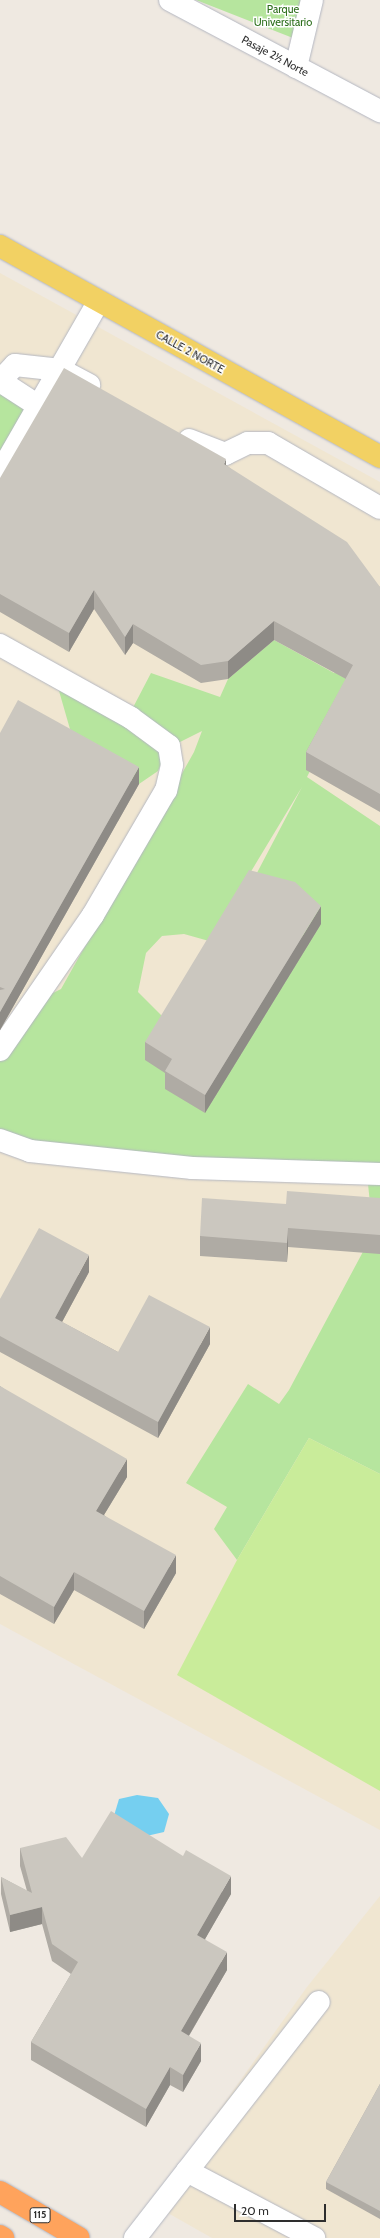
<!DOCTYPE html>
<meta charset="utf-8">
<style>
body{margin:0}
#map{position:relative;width:380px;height:2238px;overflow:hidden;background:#efe9e1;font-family:Cabin,sans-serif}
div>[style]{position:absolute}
.education>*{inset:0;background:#f0e6d1}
.green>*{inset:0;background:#b6e59e}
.pitch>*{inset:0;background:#c9ec9a}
.water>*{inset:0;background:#75cff0}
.roads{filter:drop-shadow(0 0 1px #b4b7c1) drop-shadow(0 0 1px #b4b7c1)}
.minor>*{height:22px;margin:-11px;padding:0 11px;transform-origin:11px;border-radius:11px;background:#fff}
.major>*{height:22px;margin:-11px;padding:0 11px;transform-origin:11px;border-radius:11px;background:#f2d163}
.highway>*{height:22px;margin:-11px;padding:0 11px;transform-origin:11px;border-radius:11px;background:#ffa35c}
.wall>*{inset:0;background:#afaba4}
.shaded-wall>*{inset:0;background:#8e8b86}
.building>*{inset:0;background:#cbc7bf}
span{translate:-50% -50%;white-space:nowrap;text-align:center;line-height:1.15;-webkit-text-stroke:3px #fff;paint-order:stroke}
.shield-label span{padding:1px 3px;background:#fff;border:1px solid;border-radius:3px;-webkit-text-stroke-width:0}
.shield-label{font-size:10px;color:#2e2e2e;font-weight:700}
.park-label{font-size:11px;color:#2c6e1b}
.street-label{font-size:11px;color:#2e2e2e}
.scale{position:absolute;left:234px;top:2204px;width:92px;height:18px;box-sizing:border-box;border:2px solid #2e2e2e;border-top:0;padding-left:5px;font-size:12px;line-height:14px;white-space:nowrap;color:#2e2e2e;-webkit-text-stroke:3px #fff;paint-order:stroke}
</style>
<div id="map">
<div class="education">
<i style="clip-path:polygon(0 273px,380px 482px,380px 1830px,0 1624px)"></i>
<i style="clip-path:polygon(380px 1896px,380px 2238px,212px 2238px,152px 2204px,307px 1987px)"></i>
</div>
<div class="green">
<i style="clip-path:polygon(196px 0,304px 0,293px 38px)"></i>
<i style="clip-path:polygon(0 372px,41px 394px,0 464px)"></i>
<i style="clip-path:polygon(evenodd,274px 640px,334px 673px,370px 650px,307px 777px,380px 826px,380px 1172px,219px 1162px,28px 1143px,0 1132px,0 1057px,43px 998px,61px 989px,194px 752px,202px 731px,168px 748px,158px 771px,139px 784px,76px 750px,55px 677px,127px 719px,151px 673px,220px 697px,228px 679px,274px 640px,302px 787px,249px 888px,163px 1017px,138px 992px,146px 953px,162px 936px,184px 934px,209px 941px,302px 787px)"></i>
<i style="clip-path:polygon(368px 1184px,380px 1184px,380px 1474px,309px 1438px,237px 1560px,214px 1529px,227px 1507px,186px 1483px,248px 1384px,279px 1404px,289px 1390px,373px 1233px)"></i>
</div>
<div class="pitch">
<i style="clip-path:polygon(309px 1438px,380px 1474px,380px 1791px,177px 1675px,237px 1560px)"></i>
</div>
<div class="water">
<i style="clip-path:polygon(137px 1795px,158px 1798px,169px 1814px,164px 1832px,142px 1837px,113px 1819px,119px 1799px)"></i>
</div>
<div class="roads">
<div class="minor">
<i style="left:170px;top:0;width:238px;rotate:27.9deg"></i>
<i style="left:296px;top:67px;width:69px;rotate:-76.6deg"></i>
<i style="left:0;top:381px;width:22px;rotate:-47deg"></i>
<i style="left:15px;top:365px;width:46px;rotate:6.2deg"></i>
<i style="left:61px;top:370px;width:32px;rotate:28deg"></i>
<i style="left:0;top:381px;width:48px;rotate:33deg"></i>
<i style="left:189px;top:440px;width:39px;rotate:21deg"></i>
<i style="left:225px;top:454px;width:25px;rotate:-26deg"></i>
<i style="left:248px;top:443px;width:20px"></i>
<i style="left:268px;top:443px;width:129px;rotate:30.1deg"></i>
<i style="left:0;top:473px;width:198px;rotate:-60.1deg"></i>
<i style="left:0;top:645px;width:150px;rotate:29.1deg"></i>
<i style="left:131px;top:718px;width:47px;rotate:36.4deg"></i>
<i style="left:169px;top:746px;width:19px;rotate:81deg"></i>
<i style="left:172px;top:765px;width:26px;rotate:103deg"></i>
<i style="left:166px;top:790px;width:145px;rotate:120.3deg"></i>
<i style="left:93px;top:915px;width:164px;rotate:124.6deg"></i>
<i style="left:0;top:1140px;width:32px;rotate:20deg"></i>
<i style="left:30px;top:1151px;width:163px;rotate:6deg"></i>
<i style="left:192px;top:1168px;width:188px;rotate:1.8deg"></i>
<i style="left:187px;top:2171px;width:144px;rotate:27.8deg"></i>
<i style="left:135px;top:2238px;width:299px;rotate:-52.1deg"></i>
</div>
<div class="major">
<i style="left:0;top:246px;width:435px;rotate:29deg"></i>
</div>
<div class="highway">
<i style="left:0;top:2192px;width:91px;rotate:30.2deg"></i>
<i style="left:0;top:2236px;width:4px;rotate:34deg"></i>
</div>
</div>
<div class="wall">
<i style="clip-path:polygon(226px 465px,380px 587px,380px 812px,306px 770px,306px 752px,346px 679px,274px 640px,228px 679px,201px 683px,133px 643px,125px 655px,94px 609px,69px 652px,0 612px,0 478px)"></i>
<i style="clip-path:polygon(0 733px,139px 784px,0 1030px)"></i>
<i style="clip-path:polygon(321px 924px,205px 1113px,165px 1089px,165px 1073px,145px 1060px,145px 1042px)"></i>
<i style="clip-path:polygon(380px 1198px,380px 1254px,288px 1247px,287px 1262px,200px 1256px,200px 1236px,286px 1204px)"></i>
<i style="clip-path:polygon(89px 1272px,62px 1322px,118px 1352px,210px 1344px,158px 1438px,0 1352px,0 1299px)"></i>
<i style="clip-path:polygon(0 1386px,127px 1477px,104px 1515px,176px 1573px,144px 1629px,74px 1590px,54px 1624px,0 1594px)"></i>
<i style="clip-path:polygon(20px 1848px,82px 1858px,231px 1894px,205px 1939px,227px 1970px,189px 2036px,201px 2061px,183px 2092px,170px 2085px,146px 2127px,31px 2060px,31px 2042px,71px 1974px,52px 1961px,42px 1924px,10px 1932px,1px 1894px,1px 1877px,27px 1891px,20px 1866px)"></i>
<i style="clip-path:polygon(380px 2084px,380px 2219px,326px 2189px,326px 2182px)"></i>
</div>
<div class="shaded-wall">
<i style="clip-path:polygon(226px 459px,226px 478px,224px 464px)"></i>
<i style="clip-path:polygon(94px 590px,94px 609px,69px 652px,69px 633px)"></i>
<i style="clip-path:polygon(274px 621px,274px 640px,228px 679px,228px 661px)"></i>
<i style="clip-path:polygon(133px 624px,133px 643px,125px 655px,125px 637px)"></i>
<i style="clip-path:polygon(139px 767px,139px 784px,0 1030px,0 1012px)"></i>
<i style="clip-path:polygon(321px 906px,321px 924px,205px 1113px,205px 1095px)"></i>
<i style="clip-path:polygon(288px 1228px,288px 1247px,287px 1262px,287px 1243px)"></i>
<i style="clip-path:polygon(89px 1255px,89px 1272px,55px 1335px,55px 1318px)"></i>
<i style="clip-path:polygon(210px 1327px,210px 1344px,158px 1438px,158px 1422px)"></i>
<i style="clip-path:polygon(127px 1459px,127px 1477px,96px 1528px,96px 1511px)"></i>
<i style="clip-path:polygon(176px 1555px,176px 1573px,144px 1629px,144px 1611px)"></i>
<i style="clip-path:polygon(74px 1572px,74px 1590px,54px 1624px,54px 1607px)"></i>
<i style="clip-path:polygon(231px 1876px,231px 1894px,197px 1953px,197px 1935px)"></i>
<i style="clip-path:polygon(42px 1907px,42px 1924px,10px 1932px,10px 1915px)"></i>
<i style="clip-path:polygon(227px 1952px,227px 1970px,181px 2049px,181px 2031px)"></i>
<i style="clip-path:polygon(201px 2043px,201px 2061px,183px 2092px,183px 2075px)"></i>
<i style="clip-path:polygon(170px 2067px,170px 2085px,146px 2127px,146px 2109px)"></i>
</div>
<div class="building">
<i style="clip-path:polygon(64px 368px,226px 459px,224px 464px,347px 542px,380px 587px,380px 794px,306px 752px,353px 665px,274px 621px,228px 661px,201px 665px,133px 624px,125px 637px,94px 590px,69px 633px,0 594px,0 478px)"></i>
<i style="clip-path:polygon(18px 700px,139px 767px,0 1012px,0 990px,5px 989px,0 987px,0 733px)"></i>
<i style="clip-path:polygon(249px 870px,295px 882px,321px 906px,205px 1095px,165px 1071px,172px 1059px,145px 1042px)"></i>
<i style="clip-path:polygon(287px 1191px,380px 1198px,380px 1235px,288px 1228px,287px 1243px,200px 1236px,202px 1198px,286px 1204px)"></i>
<i style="clip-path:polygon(39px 1228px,89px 1255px,55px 1318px,118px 1352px,149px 1295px,210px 1327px,158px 1422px,0 1336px,0 1299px)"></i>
<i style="clip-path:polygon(0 1386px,127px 1459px,96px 1511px,176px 1555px,144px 1611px,74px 1572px,54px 1607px,0 1576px)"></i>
<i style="clip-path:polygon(111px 1811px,183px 1856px,186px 1850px,231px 1876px,197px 1935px,227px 1952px,181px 2031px,201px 2043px,183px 2075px,170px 2067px,146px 2109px,31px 2042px,78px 1962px,52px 1944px,42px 1907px,10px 1915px,1px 1877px,32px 1893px,20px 1848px,66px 1837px,82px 1858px)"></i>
<i style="clip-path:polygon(380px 2084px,380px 2211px,326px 2182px)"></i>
</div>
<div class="shield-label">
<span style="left:40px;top:2215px">115</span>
</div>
<div class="park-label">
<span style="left:283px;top:16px">Parque<br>Universitario</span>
</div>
<div class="street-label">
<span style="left:275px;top:56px;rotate:28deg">Pasaje 2½ Norte</span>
<span style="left:190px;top:352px;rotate:29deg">CALLE 2 NORTE</span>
</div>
<div class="scale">20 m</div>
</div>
